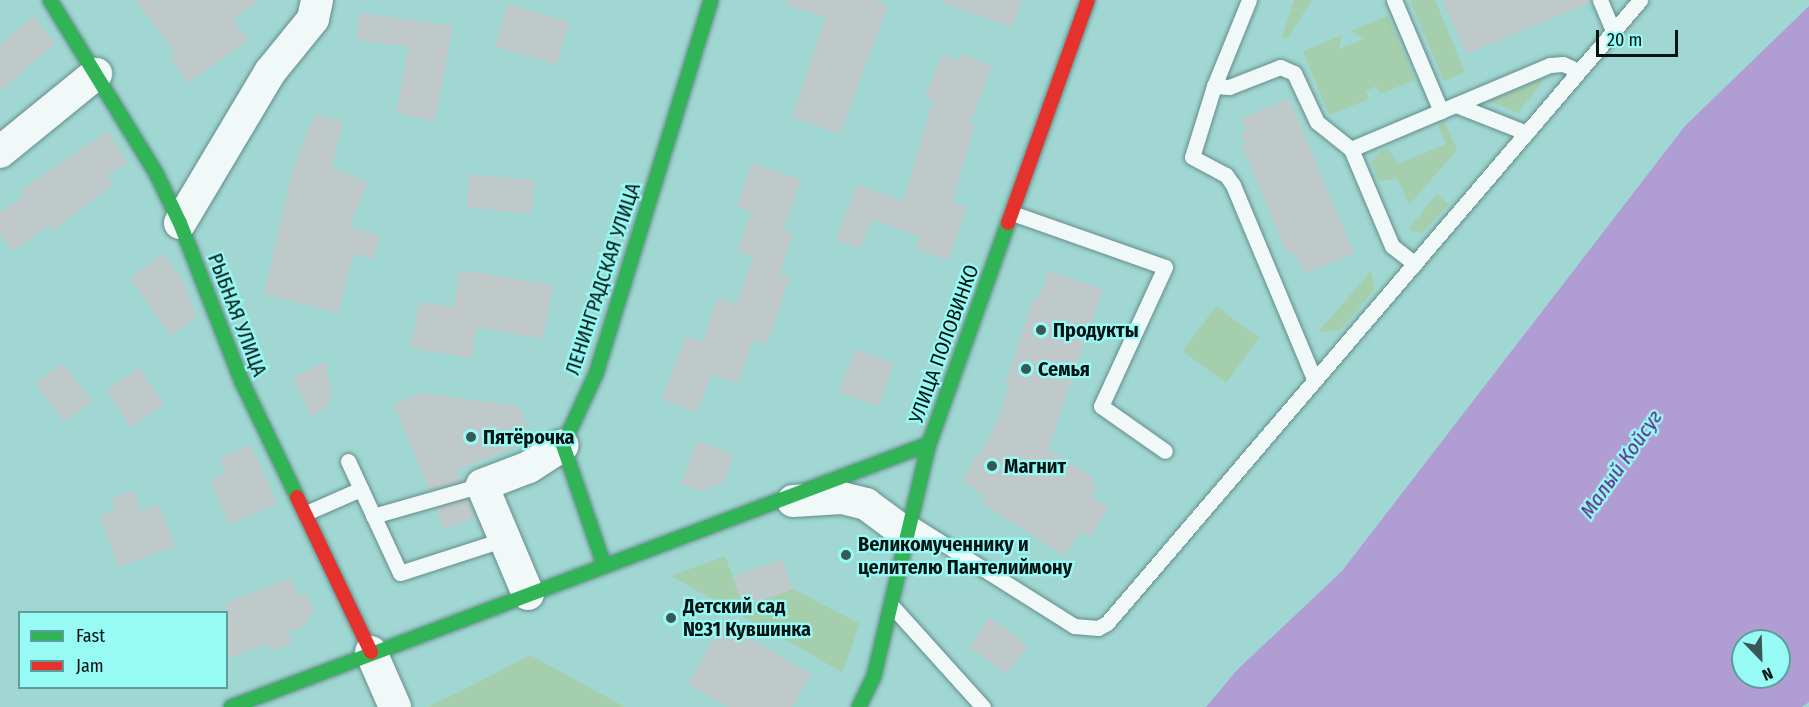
<!DOCTYPE html>
<meta charset="utf-8">
<style>
body{margin:0}
#map{position:relative;width:1809px;height:707px;overflow:hidden;background:#a0d7d3;font-family:"Fira Sans Condensed",sans-serif}
div>[style]{position:absolute}
.green>*{inset:0;background:#a4ceac}
.water>*{inset:0;background:#af9dd4}
.building>*{inset:0;background:#bfc9c9}
.roads{filter:drop-shadow(0 0 2px #648d8a) drop-shadow(0 0 2px #648d8a)}
.lane>*{height:15px;margin:-7.5px;padding:0 7.5px;transform-origin:7.5px;border-radius:7.5px;background:#f1f9f8}
.street>*{height:32px;margin:-16px;padding:0 16px;transform-origin:16px;border-radius:16px;background:#f1f9f8}
.fast>*{height:14px;margin:-7px;padding:0 7px;transform-origin:7px;border-radius:7px;background:#30b455}
.jam>*{height:14px;margin:-7px;padding:0 7px;transform-origin:7px;border-radius:7px;background:#e5322d}
.dots>*{width:16px;height:16px;translate:-50% -50%;box-sizing:border-box;border:3px solid #97faf5;border-radius:50%}
span{translate:-50% -50%;white-space:nowrap;text-align:center;line-height:1.15;-webkit-text-stroke:4.5px #97faf5;paint-order:stroke}
.street-label{font-size:20px;color:#001312}
.poi-label{font-size:20px;color:#001312;font-weight:700}
.left{translate:0 -50%;text-align:left}
.water-label{font-size:21px;color:#612382;font-style:italic}
.legend{position:absolute;left:18px;top:611px;width:210px;height:78px;box-sizing:border-box;background:#97faf5;border:2px solid #5b9e9a;margin:0;padding:8px 10px;list-style:none;font-size:18px;color:#001312}
.legend li{display:flex;align-items:center;gap:12px;height:30px}
.legend b{width:30px;border:2px solid #5b9e9a}
.north{position:absolute;left:1731px;top:629px;width:60px;height:60px;box-sizing:border-box;background:#97faf5;border:2px solid #5b9e9a;border-radius:50%;rotate:157deg;font-size:16px;font-weight:700;line-height:24px;text-align:center;color:#001312}
.north::after{content:'';display:block;margin:auto;width:21px;height:27px;background:#385856;clip-path:polygon(50% 0,100% 100%,50% 72%,0 100%)}
.scale{position:absolute;left:1596px;top:30px;width:82px;height:27px;box-sizing:border-box;border:3px solid #001312;border-top:0;padding-left:8px;font-size:18px;line-height:21px;white-space:nowrap;color:#001312;-webkit-text-stroke:4px #97faf5;paint-order:stroke}
</style>
<div id="map">
<div class="green">
<i style="clip-path:polygon(1294px 0,1312px 0,1287px 39px,1282px 37px)"></i>
<i style="clip-path:polygon(1410px 0,1435px 0,1465px 72px,1444px 81px)"></i>
<i style="clip-path:polygon(1388px 16px,1415px 80px,1380px 94px,1376px 86px,1366px 91px,1369px 99px,1329px 115px,1303px 51px,1342px 35px,1339px 49px,1363px 39px,1351px 31px)"></i>
<i style="clip-path:polygon(1545px 78px,1518px 113px,1490px 101px)"></i>
<i style="clip-path:polygon(1444px 121px,1457px 150px,1409px 205px,1398px 179px,1379px 181px,1371px 162px,1381px 151px,1388px 149px,1398px 164px,1446px 144px,1438px 124px)"></i>
<i style="clip-path:polygon(1437px 194px,1449px 204px,1423px 232px,1412px 231px,1409px 228px)"></i>
<i style="clip-path:polygon(1371px 271px,1375px 289px,1340px 330px,1318px 332px)"></i>
<i style="clip-path:polygon(1216px 306px,1259px 338px,1226px 383px,1183px 351px)"></i>
<i style="clip-path:polygon(725px 556px,744px 607px,793px 589px,860px 624px,842px 672px,671px 576px)"></i>
<i style="clip-path:polygon(530px 655px,625px 707px,428px 707px,475px 684px)"></i>
</div>
<div class="water">
<i style="clip-path:polygon(evenodd,1809px 6px,1809px 702px,1802px 707px,1206px 707px,1237px 670px,1342px 571px,1685px 126px,1809px 6px,1743px 641px,1779px 641px,1779px 677px,1743px 677px,1743px 641px)"></i>
</div>
<div class="building">
<i style="clip-path:polygon(135px 0,260px 0,233px 19px,248px 40px,188px 83px,170px 57px,176px 53px)"></i>
<i style="clip-path:polygon(787px 0,873px 0,888px 5px,840px 134px,792px 117px,826px 17px,786px 5px)"></i>
<i style="clip-path:polygon(944px 0,1022px 0,1012px 27px,943px 3px)"></i>
<i style="clip-path:polygon(1443px 0,1590px 0,1591px 2px,1466px 54px)"></i>
<i style="clip-path:polygon(507px 4px,569px 22px,557px 64px,495px 47px)"></i>
<i style="clip-path:polygon(360px 13px,453px 26px,435px 121px,396px 113px,409px 47px,356px 40px)"></i>
<i style="clip-path:polygon(34px 16px,55px 44px,0 91px,0 45px)"></i>
<i style="clip-path:polygon(961px 53px,992px 66px,970px 123px,975px 124px,952px 202px,967px 207px,948px 260px,915px 249px,920px 237px,872px 219px,860px 249px,836px 240px,857px 184px,903px 201px,933px 101px,925px 97px,942px 54px,958px 61px)"></i>
<i style="clip-path:polygon(1289px 98px,1354px 253px,1306px 273px,1291px 251px,1287px 253px,1242px 145px,1246px 143px,1241px 133px,1246px 131px,1241px 119px)"></i>
<i style="clip-path:polygon(315px 114px,343px 121px,332px 168px,368px 182px,350px 227px,380px 235px,374px 259px,353px 254px,338px 313px,264px 294px,292px 172px)"></i>
<i style="clip-path:polygon(108px 131px,128px 163px,107px 175px,113px 185px,52px 231px,48px 225px,13px 252px,0 234px,0 213px,24px 195px,21px 190px)"></i>
<i style="clip-path:polygon(752px 163px,801px 180px,783px 230px,793px 233px,780px 274px,790px 277px,767px 344px,753px 340px,738px 383px,711px 375px,697px 412px,662px 399px,686px 337px,703px 342px,717px 298px,737px 304px,753px 257px,738px 252px,751px 212px,737px 207px)"></i>
<i style="clip-path:polygon(470px 174px,534px 180px,531px 214px,466px 207px)"></i>
<i style="clip-path:polygon(163px 253px,182px 280px,197px 317px,171px 336px,130px 278px)"></i>
<i style="clip-path:polygon(460px 270px,553px 285px,543px 339px,476px 327px,472px 358px,411px 348px,419px 302px,454px 307px)"></i>
<i style="clip-path:polygon(1048px 271px,1103px 289px,1048px 449px,1094px 478px,1091px 484px,1097px 488px,1091px 496px,1109px 507px,1090px 537px,1081px 531px,1064px 556px,981px 502px,985px 496px,963px 481px,976px 454px,980px 456px,999px 417px,1009px 386px,1005px 385px,1034px 297px,1039px 298px)"></i>
<i style="clip-path:polygon(855px 349px,894px 363px,878px 406px,839px 392px)"></i>
<i style="clip-path:polygon(325px 361px,331px 393px,327px 407px,312px 417px,293px 378px)"></i>
<i style="clip-path:polygon(63px 363px,92px 401px,64px 422px,35px 383px)"></i>
<i style="clip-path:polygon(139px 368px,164px 404px,131px 427px,106px 390px)"></i>
<i style="clip-path:polygon(422px 393px,519px 406px,532px 441px,457px 470px,461px 481px,429px 490px,394px 403px)"></i>
<i style="clip-path:polygon(697px 441px,733px 454px,724px 482px,701px 491px,681px 484px)"></i>
<i style="clip-path:polygon(251px 445px,277px 504px,229px 524px,211px 480px,226px 473px,220px 458px)"></i>
<i style="clip-path:polygon(133px 490px,141px 511px,159px 504px,175px 546px,119px 567px,100px 516px,115px 510px,110px 499px)"></i>
<i style="clip-path:polygon(468px 499px,475px 518px,443px 529px,436px 508px)"></i>
<i style="clip-path:polygon(782px 559px,793px 589px,744px 607px,733px 577px)"></i>
<i style="clip-path:polygon(291px 578px,299px 597px,307px 594px,314px 613px,306px 617px,309px 624px,288px 632px,292px 643px,272px 651px,269px 643px,226px 659px,226px 603px)"></i>
<i style="clip-path:polygon(990px 617px,1028px 646px,1006px 674px,969px 646px)"></i>
<i style="clip-path:polygon(723px 623px,811px 674px,792px 707px,728px 707px,688px 684px)"></i>
</div>
<div class="roads">
<div class="lane">
<i style="left:1249px;top:0;width:93px;rotate:112.1deg"></i>
<i style="left:1214px;top:86px;width:74px;rotate:107.2deg"></i>
<i style="left:1192px;top:157px;width:38px;rotate:28deg"></i>
<i style="left:1226px;top:175px;width:12px;rotate:55deg"></i>
<i style="left:1233px;top:185px;width:212px;rotate:67.3deg"></i>
<i style="left:1394px;top:0;width:121px;rotate:67.1deg"></i>
<i style="left:1600px;top:0;width:34px;rotate:67deg"></i>
<i style="left:1214px;top:86px;width:15px;rotate:4deg"></i>
<i style="left:1229px;top:87px;width:55px;rotate:-21.4deg"></i>
<i style="left:1280px;top:67px;width:15px;rotate:23deg"></i>
<i style="left:1294px;top:73px;width:54px;rotate:64.9deg"></i>
<i style="left:1317px;top:122px;width:43px;rotate:38.5deg"></i>
<i style="left:1351px;top:149px;width:105px;rotate:67.1deg"></i>
<i style="left:1392px;top:246px;width:29px;rotate:38deg"></i>
<i style="left:1456px;top:105px;width:76px;rotate:21.5deg"></i>
<i style="left:1351px;top:149px;width:216px;rotate:-22.9deg"></i>
<i style="left:1550px;top:65px;width:13px;rotate:-4deg"></i>
<i style="left:1563px;top:64px;width:17px;rotate:24deg"></i>
<i style="left:1012px;top:213px;width:162px;rotate:19.4deg"></i>
<i style="left:1165px;top:267px;width:153px;rotate:114.7deg"></i>
<i style="left:1101px;top:406px;width:78px;rotate:35.1deg"></i>
<i style="left:348px;top:461px;width:123px;rotate:65.1deg"></i>
<i style="left:400px;top:573px;width:110px;rotate:-17.9deg"></i>
<i style="left:306px;top:513px;width:60px;rotate:-23.6deg"></i>
<i style="left:373px;top:516px;width:113px;rotate:-15.9deg"></i>
<i style="left:909px;top:522px;width:195px;rotate:32.2deg"></i>
<i style="left:1074px;top:626px;width:24px;rotate:5deg"></i>
<i style="left:1098px;top:628px;width:10px;rotate:-29deg"></i>
<i style="left:1107px;top:623px;width:820px;rotate:-49.45deg"></i>
<i style="left:892px;top:606px;width:136px;rotate:48deg"></i>
</div>
<div class="street">
<i style="left:0;top:152px;width:124px;rotate:-39.1deg"></i>
<i style="left:180px;top:223px;width:176px;rotate:-59.2deg"></i>
<i style="left:270px;top:72px;width:68px;rotate:-50.9deg"></i>
<i style="left:313px;top:19px;width:19px;rotate:-78deg"></i>
<i style="left:793px;top:501px;width:49px;rotate:-3.5deg"></i>
<i style="left:842px;top:498px;width:25px;rotate:14deg"></i>
<i style="left:866px;top:504px;width:49px;rotate:36.6deg"></i>
<i style="left:528px;top:594px;width:118px;rotate:-112.9deg"></i>
<i style="left:482px;top:485px;width:50px;rotate:-21deg"></i>
<i style="left:529px;top:467px;width:40px;rotate:-32.9deg"></i>
<i style="left:371px;top:652px;width:60px;rotate:66.4deg"></i>
</div>
<div class="fast">
<i style="left:50px;top:0;width:203px;rotate:58.5deg"></i>
<i style="left:156px;top:173px;width:55px;rotate:64.4deg"></i>
<i style="left:180px;top:223px;width:171px;rotate:68.7deg"></i>
<i style="left:242px;top:382px;width:127px;rotate:64.4deg"></i>
<i style="left:604px;top:565px;width:127px;rotate:-108.9deg"></i>
<i style="left:563px;top:445px;width:78px;rotate:-65.1deg"></i>
<i style="left:596px;top:374px;width:391px;rotate:-72.9deg"></i>
<i style="left:231px;top:707px;width:746px;rotate:-20.65deg"></i>
<i style="left:859px;top:707px;width:34px;rotate:-64deg"></i>
<i style="left:874px;top:676px;width:238px;rotate:-76.7deg"></i>
<i style="left:929px;top:444px;width:235px;rotate:-70.3deg"></i>
</div>
<div class="jam">
<i style="left:1008px;top:223px;width:237px;rotate:-70.3deg"></i>
<i style="left:297px;top:497px;width:172px;rotate:64.5deg"></i>
</div>
</div>
<div class="dots">
<i style="left:1041px;top:330px;background:#385856"></i>
<i style="left:1026px;top:369px;background:#385856"></i>
<i style="left:471px;top:437px;background:#385856"></i>
<i style="left:992px;top:466px;background:#385856"></i>
<i style="left:846px;top:555px;background:#385856"></i>
<i style="left:671px;top:618px;background:#385856"></i>
</div>
<div class="street-label">
<span style="left:603px;top:279px;rotate:-72deg">ЛЕНИНГРАДСКАЯ УЛИЦА</span>
<span style="left:237px;top:315px;rotate:69deg">РЫБНАЯ УЛИЦА</span>
<span style="left:944px;top:344px;rotate:-70deg">УЛИЦА ПОЛОВИНКО</span>
</div>
<div class="poi-label">
<span class="left" style="left:1053px;top:330px">Продукты</span>
<span class="left" style="left:1038px;top:369px">Семья</span>
<span class="left" style="left:483px;top:437px">Пятёрочка</span>
<span class="left" style="left:1004px;top:466px">Магнит</span>
<span class="left" style="left:858px;top:556px">Великомученнику и<br>целителю Пантелиймону</span>
<span class="left" style="left:683px;top:618px">Детский сад<br>№31 Кувшинка</span>
</div>
<div class="water-label">
<span style="left:1621px;top:464px;rotate:-55deg">Малый Койсуг</span>
</div>
<ul class="legend">
<li><b style="height:8px;background:#30b455"></b>Fast</li>
<li><b style="height:8px;background:#e5322d"></b>Jam</li>
</ul>
<div class="north">N</div>
<div class="scale">20 m</div>
</div>
